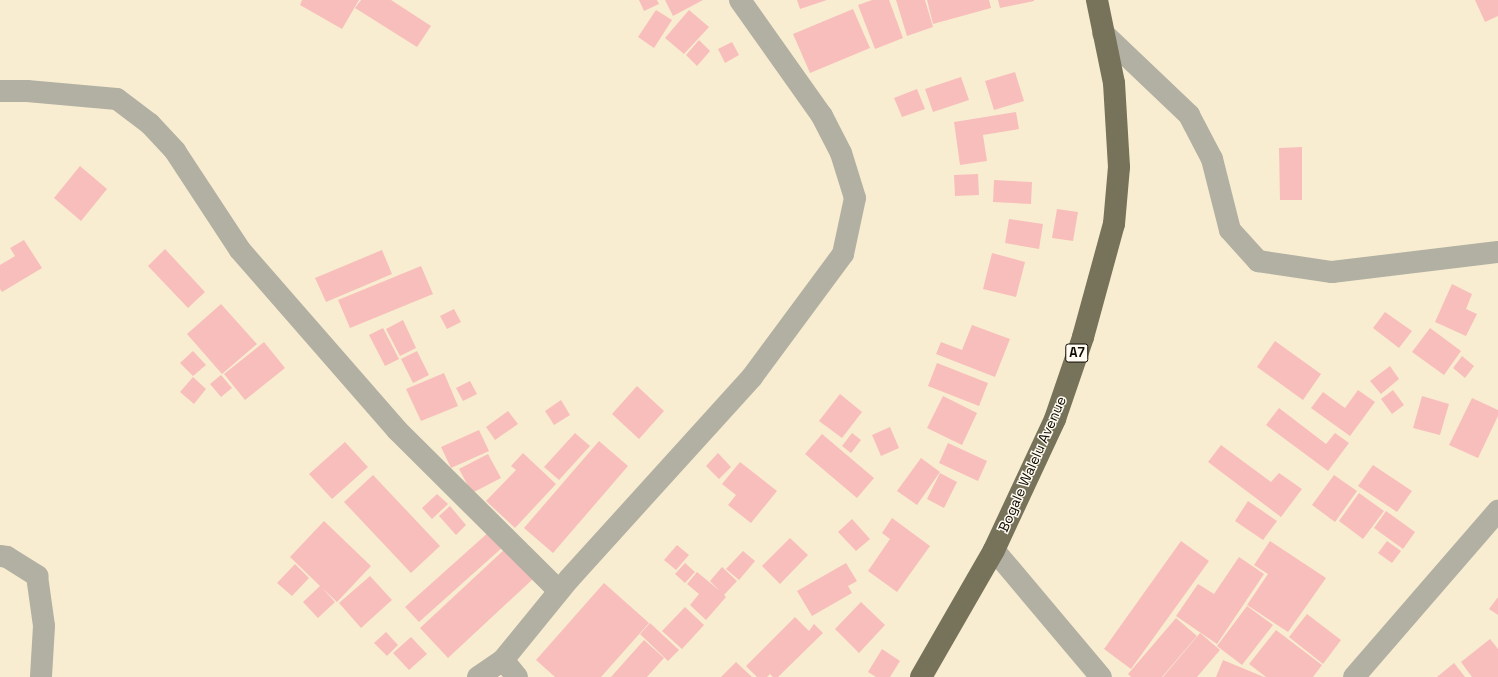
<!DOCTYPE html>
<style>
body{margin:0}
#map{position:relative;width:1498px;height:677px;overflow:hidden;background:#f8edd1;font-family:"Space Grotesk",sans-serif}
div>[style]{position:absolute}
.building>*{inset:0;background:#f8bebc}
.minor>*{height:22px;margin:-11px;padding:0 11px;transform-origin:11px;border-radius:11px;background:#b2b0a3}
.trunk>*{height:22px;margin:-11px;padding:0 11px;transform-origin:11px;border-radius:11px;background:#77725a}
span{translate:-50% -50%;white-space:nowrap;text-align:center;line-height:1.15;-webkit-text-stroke:3px #fffbf0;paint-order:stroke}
.shield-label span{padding:1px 3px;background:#fffbf0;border:1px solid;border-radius:3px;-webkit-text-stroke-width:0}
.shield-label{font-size:13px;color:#0f0b04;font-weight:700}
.street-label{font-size:14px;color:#0f0b04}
</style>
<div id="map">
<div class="building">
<i style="clip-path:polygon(302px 0,359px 0,342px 29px,300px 5px)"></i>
<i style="clip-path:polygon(361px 0,391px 0,431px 26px,417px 47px,355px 8px)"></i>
<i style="clip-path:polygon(639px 0,657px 0,659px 4px,644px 11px)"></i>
<i style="clip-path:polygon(665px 0,703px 0,673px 16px)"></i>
<i style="clip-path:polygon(797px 0,827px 0,800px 9px)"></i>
<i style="clip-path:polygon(872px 0,889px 0,903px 38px,875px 49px,858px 5px)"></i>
<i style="clip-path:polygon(896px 0,925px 0,933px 27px,907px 36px)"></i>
<i style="clip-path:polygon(927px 0,989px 0,991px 8px,933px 24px)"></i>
<i style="clip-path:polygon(998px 0,1034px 0,1034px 1px,1000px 8px)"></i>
<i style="clip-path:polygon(1475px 0,1498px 0,1498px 16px,1485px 22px)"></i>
<i style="clip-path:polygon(853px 9px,870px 48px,810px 73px,793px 34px)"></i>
<i style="clip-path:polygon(656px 10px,672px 20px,654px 48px,638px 37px)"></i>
<i style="clip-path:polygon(689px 10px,709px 27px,684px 54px,665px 38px)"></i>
<i style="clip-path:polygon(699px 40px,710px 51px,697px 66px,686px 55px)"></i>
<i style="clip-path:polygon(732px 42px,739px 55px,725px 63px,718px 49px)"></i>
<i style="clip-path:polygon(1015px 72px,1024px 101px,994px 110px,985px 81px)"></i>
<i style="clip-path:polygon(961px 77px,969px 100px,933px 112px,925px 89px)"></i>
<i style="clip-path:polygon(917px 89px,925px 109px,902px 117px,894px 98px)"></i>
<i style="clip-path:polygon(1016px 112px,1019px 129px,983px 135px,987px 161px,960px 165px,954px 122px)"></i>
<i style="clip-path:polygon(1302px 147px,1302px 200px,1280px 200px,1279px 148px)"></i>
<i style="clip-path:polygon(80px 166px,107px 189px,81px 221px,54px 198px)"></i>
<i style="clip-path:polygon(978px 174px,979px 195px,955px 196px,954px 175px)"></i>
<i style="clip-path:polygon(994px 180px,1032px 182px,1031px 204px,993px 202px)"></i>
<i style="clip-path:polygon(1057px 209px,1078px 212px,1073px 241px,1052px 238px)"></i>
<i style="clip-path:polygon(1009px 219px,1043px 224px,1039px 249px,1005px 243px)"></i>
<i style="clip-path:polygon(24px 240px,42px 268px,2px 292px,0 289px,0 265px,15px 256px,10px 248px)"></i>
<i style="clip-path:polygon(165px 249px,205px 292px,188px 308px,148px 266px)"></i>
<i style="clip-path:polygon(382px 250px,392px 274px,326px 302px,315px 278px)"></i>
<i style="clip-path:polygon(992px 253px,1025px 262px,1016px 297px,983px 289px)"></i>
<i style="clip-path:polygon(421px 266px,433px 294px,350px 328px,338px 300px)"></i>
<i style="clip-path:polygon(1452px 284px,1472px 294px,1466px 309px,1477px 314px,1466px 336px,1435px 322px)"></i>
<i style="clip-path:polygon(221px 304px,257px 344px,222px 374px,187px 334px)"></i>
<i style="clip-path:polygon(454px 309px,461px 322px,447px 329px,440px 316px)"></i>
<i style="clip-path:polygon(1385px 312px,1412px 331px,1399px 348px,1373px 328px)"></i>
<i style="clip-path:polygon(403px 320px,416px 348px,400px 356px,386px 329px)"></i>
<i style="clip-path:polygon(972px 325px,1010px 339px,995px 377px,936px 354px,941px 342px,962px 350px)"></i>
<i style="clip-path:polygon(383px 328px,399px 359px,385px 366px,369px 335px)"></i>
<i style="clip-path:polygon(1430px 328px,1461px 351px,1444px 375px,1412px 352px)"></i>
<i style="clip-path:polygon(1275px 341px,1321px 374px,1303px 400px,1257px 367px)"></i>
<i style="clip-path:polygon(264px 342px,285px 368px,245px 400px,224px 374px)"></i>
<i style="clip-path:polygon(193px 351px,206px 365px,193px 376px,180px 363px)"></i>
<i style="clip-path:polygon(417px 351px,429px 375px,413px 383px,401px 359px)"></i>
<i style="clip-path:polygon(1462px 356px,1474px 366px,1465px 378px,1453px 368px)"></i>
<i style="clip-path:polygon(937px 363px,988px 383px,979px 406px,928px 386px)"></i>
<i style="clip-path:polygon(1390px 366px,1399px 379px,1381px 394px,1370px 381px)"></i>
<i style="clip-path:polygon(444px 373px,458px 406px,421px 421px,406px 389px)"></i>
<i style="clip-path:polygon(221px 375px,232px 388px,221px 397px,210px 384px)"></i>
<i style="clip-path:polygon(193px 377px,206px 389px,194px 404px,180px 392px)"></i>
<i style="clip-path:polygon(470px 381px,477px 394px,463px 401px,456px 388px)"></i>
<i style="clip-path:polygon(637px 386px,664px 411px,639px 439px,612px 414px)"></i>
<i style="clip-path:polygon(1358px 390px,1375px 402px,1350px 436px,1311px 408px,1323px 392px,1345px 408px)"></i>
<i style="clip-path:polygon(1393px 390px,1404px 405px,1392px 414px,1381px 399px)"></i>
<i style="clip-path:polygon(840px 394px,862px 412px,842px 438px,819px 421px)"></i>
<i style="clip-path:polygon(943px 396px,977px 413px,962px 445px,927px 428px)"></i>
<i style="clip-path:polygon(1422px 396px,1449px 404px,1440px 435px,1413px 428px)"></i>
<i style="clip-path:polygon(1472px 398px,1498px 410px,1498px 416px,1478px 458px,1449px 445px)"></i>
<i style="clip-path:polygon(561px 400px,570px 415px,554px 425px,545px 411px)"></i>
<i style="clip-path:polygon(1279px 408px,1326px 444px,1335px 433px,1349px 443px,1328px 471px,1266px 425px)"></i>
<i style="clip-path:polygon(508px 411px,518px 424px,495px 440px,486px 427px)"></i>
<i style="clip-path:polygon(890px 427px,899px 448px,881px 456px,872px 435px)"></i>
<i style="clip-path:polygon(479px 430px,489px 451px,451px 468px,441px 447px)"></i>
<i style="clip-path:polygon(575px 433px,590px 446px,559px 480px,544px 467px)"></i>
<i style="clip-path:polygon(852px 433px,861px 440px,851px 453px,842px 446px)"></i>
<i style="clip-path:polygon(822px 434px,874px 478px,857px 498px,805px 454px)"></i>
<i style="clip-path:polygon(599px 441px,628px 466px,553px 553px,524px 528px)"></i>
<i style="clip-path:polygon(345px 442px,368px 467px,332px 499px,309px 474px)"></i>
<i style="clip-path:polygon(948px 443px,987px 461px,978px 481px,939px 463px)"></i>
<i style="clip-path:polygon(1221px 445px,1271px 482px,1279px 473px,1302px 489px,1281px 517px,1208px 462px)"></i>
<i style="clip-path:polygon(523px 453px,556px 484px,515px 528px,486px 501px,516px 470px,511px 466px)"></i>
<i style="clip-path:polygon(718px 453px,731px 467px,719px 479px,706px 466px)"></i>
<i style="clip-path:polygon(488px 454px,501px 478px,472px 493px,459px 469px)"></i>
<i style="clip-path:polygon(921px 458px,940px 472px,917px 505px,897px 491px)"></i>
<i style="clip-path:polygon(740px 462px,777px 491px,751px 523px,728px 505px,736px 495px,722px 484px)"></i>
<i style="clip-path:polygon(1373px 465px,1412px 491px,1397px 512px,1358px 486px)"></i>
<i style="clip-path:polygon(940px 473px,957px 482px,944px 508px,927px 499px)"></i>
<i style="clip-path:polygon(373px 475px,440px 546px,411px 573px,344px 502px)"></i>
<i style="clip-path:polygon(1334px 475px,1357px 491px,1335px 522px,1312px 505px)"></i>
<i style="clip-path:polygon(1359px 493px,1384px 511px,1363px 539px,1339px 521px)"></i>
<i style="clip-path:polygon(437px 494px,448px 504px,432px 519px,422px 508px)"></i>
<i style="clip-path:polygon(1248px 501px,1277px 521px,1263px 540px,1235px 521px)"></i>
<i style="clip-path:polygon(450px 506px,466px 525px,456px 535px,439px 516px)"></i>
<i style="clip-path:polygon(1386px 511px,1415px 532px,1403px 549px,1374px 528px)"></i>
<i style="clip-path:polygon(892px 518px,930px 546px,897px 592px,868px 571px,890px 539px,882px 533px)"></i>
<i style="clip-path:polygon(852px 519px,870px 539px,856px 551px,838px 532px)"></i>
<i style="clip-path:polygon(324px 521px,371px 566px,337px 602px,322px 588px,335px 602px,318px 618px,303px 602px,320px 586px,290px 557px)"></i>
<i style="clip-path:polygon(490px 531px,504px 546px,419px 622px,405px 607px)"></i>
<i style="clip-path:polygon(790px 538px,808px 555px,780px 584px,762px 566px)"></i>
<i style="clip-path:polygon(1181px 541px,1209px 561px,1131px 669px,1104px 649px)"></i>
<i style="clip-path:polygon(1270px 541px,1326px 578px,1288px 632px,1247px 605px,1268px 574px,1254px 565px)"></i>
<i style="clip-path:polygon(1387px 541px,1401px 551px,1392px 563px,1378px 553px)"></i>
<i style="clip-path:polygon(677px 545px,689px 555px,676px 570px,664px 560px)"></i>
<i style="clip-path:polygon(506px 548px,534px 578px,448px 658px,420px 628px)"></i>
<i style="clip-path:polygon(743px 551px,755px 561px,739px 580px,726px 569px)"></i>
<i style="clip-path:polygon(1239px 557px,1264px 574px,1217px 644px,1176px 616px,1198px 584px,1214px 594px)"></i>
<i style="clip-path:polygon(685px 563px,695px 572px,685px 583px,675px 574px)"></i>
<i style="clip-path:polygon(846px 563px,857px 581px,848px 586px,852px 593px,812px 616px,797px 591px)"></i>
<i style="clip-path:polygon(295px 564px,309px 578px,292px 596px,277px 583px)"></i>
<i style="clip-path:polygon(722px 567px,737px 581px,724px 595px,726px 597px,706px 620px,690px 605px,699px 594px,687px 584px,697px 572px,720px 591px,710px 581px)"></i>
<i style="clip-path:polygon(370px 576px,392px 600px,361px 628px,339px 603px)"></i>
<i style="clip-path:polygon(604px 583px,649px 623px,601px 677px,555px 677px,536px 660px)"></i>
<i style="clip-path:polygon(1498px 597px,1498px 615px,1489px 609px)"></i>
<i style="clip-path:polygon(861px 602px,885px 625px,859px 653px,835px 629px)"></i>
<i style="clip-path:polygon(1247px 606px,1273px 625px,1242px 665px,1217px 646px)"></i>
<i style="clip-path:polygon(685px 607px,704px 625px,682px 649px,662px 631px)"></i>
<i style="clip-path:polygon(1307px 614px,1341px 640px,1323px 664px,1289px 637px)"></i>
<i style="clip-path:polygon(795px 617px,809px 631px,814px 624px,823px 633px,778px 677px,773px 677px,770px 674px,767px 677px,757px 677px,746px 666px)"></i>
<i style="clip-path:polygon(1176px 618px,1197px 636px,1162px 677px,1131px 677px,1128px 674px)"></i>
<i style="clip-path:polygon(650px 623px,679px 650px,668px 661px,640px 634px)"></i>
<i style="clip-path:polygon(1276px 630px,1322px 665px,1313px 677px,1266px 677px,1249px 664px)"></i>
<i style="clip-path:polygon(386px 632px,398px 645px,387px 656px,374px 643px)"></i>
<i style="clip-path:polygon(1200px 633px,1220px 650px,1197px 677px,1163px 677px)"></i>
<i style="clip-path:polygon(411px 637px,427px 654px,409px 670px,393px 653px)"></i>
<i style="clip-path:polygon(1490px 639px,1498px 649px,1498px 677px,1472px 677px,1461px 662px)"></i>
<i style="clip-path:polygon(644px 640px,664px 658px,647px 677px,611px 677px)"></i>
<i style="clip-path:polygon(882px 649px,900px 661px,890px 677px,876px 677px,868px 672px)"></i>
<i style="clip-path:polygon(1223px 660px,1264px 677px,1216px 677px)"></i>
<i style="clip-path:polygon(736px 662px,752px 677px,721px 677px)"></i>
<i style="clip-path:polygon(1454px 663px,1465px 677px,1437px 677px)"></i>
</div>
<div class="minor">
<i style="left:1103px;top:33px;width:119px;rotate:43.6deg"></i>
<i style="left:1189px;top:115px;width:50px;rotate:62.4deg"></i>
<i style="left:1212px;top:159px;width:73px;rotate:75.8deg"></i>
<i style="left:1230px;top:230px;width:42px;rotate:47.9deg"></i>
<i style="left:1258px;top:261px;width:75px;rotate:8.5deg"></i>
<i style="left:1332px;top:272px;width:167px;rotate:-6.9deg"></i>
<i style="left:0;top:91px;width:27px"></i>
<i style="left:27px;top:91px;width:90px;rotate:5.1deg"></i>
<i style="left:117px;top:99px;width:41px;rotate:37.1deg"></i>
<i style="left:150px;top:124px;width:37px;rotate:47deg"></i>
<i style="left:175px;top:151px;width:118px;rotate:56.7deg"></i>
<i style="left:240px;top:250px;width:239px;rotate:48.9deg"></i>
<i style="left:397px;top:430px;width:228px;rotate:44.8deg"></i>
<i style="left:994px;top:550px;width:166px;rotate:49.9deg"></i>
<i style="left:0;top:556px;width:7px;rotate:8deg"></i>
<i style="left:7px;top:557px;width:36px;rotate:32deg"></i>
<i style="left:37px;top:576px;width:50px;rotate:82deg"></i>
<i style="left:44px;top:626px;width:51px;rotate:93.4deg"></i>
<i style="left:478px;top:677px;width:30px;rotate:-34deg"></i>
<i style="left:517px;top:677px;width:22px;rotate:-129deg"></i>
<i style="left:503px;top:660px;width:104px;rotate:-50.8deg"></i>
<i style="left:569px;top:579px;width:273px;rotate:-47.8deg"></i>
<i style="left:752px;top:377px;width:153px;rotate:-53.5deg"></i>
<i style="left:843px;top:254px;width:57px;rotate:-77.9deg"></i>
<i style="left:855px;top:198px;width:47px;rotate:-107.3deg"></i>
<i style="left:841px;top:153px;width:42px;rotate:-117.2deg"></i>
<i style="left:822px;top:116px;width:142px;rotate:-125.3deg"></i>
<i style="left:1354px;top:677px;width:220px;rotate:-49.1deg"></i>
</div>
<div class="trunk">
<i style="left:921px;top:677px;width:146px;rotate:-60.1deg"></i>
<i style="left:994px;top:550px;width:145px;rotate:-65deg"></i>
<i style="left:1055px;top:419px;width:87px;rotate:-71.1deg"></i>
<i style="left:1083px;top:337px;width:117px;rotate:-74.7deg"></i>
<i style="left:1114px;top:224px;width:57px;rotate:-85deg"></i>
<i style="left:1119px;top:167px;width:84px;rotate:-93.4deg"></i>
<i style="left:1114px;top:83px;width:85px;rotate:-101.6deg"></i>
</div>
<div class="shield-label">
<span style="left:1077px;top:353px">A7</span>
</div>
<div class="street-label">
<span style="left:1032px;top:464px;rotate:-66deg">Bogale Walelu Avenue</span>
</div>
</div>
